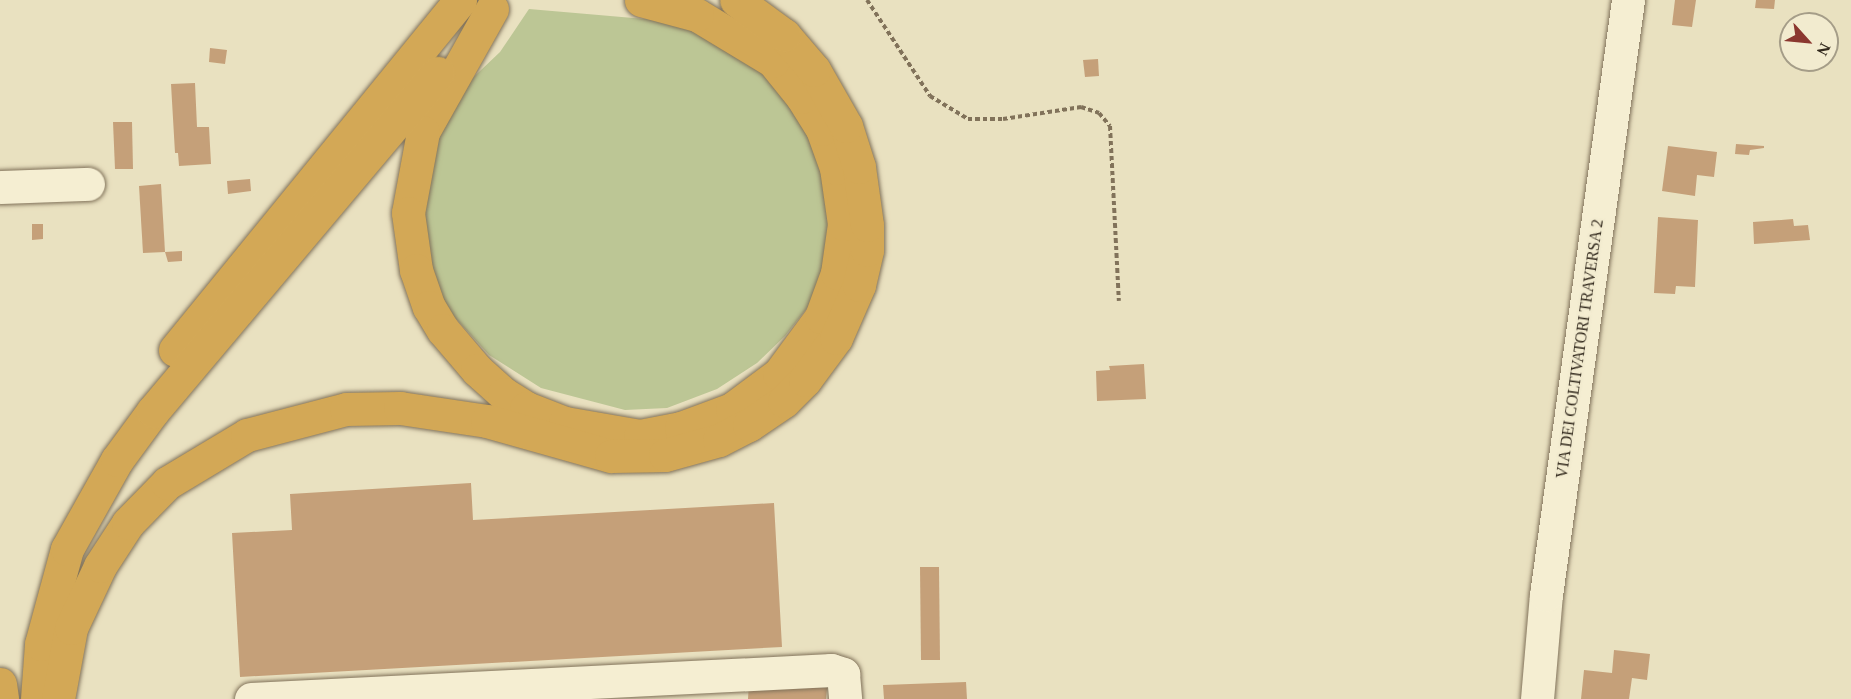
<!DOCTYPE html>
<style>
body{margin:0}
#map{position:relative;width:1851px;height:699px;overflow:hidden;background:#e9e1c0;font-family:"Times New Roman",serif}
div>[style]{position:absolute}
.green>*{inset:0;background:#bcc695}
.building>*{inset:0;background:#c5a079}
.path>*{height:4px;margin-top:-2px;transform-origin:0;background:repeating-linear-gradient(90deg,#81725a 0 4.5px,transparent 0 7.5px)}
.roads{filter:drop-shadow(0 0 2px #81725a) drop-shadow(0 0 2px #81725a)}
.minor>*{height:33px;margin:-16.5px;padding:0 16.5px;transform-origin:16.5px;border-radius:16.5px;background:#f5eed2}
.highway>*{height:33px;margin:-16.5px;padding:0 16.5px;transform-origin:16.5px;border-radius:16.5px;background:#d3a856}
span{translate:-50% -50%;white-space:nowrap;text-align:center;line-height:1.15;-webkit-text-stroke:4.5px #f2ebcf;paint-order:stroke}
.street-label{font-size:16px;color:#32291d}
.north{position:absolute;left:1779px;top:12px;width:60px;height:60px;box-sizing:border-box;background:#f2ebcf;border:2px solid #a59d88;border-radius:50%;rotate:117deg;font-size:16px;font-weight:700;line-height:24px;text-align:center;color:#32291d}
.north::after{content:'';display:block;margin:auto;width:21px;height:27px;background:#8b372f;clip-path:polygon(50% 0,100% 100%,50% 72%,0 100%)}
</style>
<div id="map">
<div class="green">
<i style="clip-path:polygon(529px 9px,668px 21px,720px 41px,771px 76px,821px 152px,831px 258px,811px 303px,785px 336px,757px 363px,717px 389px,667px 408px,625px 410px,541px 388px,489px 355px,449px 311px,434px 283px,418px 212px,440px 109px,500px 52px)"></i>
</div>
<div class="building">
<i style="clip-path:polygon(1675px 0,1696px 0,1692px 27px,1672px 25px)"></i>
<i style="clip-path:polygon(1756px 0,1775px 0,1774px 9px,1755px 8px)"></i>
<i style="clip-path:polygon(210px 48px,227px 50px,225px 64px,209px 62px)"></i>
<i style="clip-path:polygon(1098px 59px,1099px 76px,1085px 77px,1083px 60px)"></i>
<i style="clip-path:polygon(195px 83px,197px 127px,209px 127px,211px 164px,179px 166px,178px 153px,175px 153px,171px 84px)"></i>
<i style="clip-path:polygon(113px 122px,132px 122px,133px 169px,115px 169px)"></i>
<i style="clip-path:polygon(1736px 144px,1764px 146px,1764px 148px,1750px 150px,1749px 155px,1735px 154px)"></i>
<i style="clip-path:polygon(1668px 146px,1717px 152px,1714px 177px,1697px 175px,1695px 196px,1662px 191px)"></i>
<i style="clip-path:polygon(250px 179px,251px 191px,228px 194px,227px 181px)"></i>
<i style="clip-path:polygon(161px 184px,165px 252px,143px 253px,139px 186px)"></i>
<i style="clip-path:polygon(1658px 217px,1698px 220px,1695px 287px,1676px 286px,1675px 294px,1654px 293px)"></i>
<i style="clip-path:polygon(1793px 219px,1794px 226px,1808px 225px,1810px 240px,1754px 244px,1753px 222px)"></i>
<i style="clip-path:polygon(32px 224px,43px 224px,43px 239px,32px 240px)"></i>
<i style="clip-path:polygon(182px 251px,182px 261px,168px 262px,165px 252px)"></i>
<i style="clip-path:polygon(1144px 364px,1146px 399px,1097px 401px,1096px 371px,1110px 370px,1109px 366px)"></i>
<i style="clip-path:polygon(471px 483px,473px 520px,774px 503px,782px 647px,240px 677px,232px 533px,292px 530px,290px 494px)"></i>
<i style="clip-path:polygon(920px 567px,939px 567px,940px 660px,921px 660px)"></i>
<i style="clip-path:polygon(1614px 650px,1650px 654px,1647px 680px,1632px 678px,1629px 699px,1581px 699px,1584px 670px,1612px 673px)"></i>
<i style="clip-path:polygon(966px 682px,967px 699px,884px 699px,883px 685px)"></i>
<i style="clip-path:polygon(749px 684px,827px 688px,826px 699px,748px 699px)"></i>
</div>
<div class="path">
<i style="left:867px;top:0;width:115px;rotate:56.7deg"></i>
<i style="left:930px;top:96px;width:44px;rotate:31.2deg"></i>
<i style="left:968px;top:119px;width:35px"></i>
<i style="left:1003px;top:119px;width:79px;rotate:-8.7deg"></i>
<i style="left:1081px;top:107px;width:19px;rotate:18deg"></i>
<i style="left:1099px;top:113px;width:17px;rotate:50deg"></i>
<i style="left:1110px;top:126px;width:175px;rotate:87.1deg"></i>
</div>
<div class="roads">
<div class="minor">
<i style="left:0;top:187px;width:88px;rotate:-2deg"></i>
<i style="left:251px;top:699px;width:581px;rotate:-2.86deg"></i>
<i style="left:831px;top:670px;width:13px;rotate:18deg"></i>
<i style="left:843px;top:674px;width:25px;rotate:85deg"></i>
<i style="left:1537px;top:699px;width:104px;rotate:-85.1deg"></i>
<i style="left:1546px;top:595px;width:601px;rotate:-82.15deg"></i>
</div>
<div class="highway">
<i style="left:492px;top:9px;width:141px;rotate:119.3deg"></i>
<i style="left:423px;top:132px;width:82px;rotate:100.5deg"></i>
<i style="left:408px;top:213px;width:58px;rotate:82deg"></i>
<i style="left:416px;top:270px;width:39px;rotate:71deg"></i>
<i style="left:429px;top:307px;width:27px;rotate:59deg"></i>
<i style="left:443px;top:330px;width:52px;rotate:49.6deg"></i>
<i style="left:477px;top:370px;width:36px;rotate:42deg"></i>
<i style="left:504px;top:394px;width:26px;rotate:32deg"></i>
<i style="left:526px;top:408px;width:42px;rotate:21deg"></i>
<i style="left:565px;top:423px;width:76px;rotate:9.8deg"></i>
<i style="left:640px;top:436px;width:42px;rotate:-11deg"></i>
<i style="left:681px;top:428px;width:54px;rotate:-20.4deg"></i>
<i style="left:732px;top:409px;width:59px;rotate:-36.7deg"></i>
<i style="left:779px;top:374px;width:71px;rotate:-53.6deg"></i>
<i style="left:821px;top:317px;width:47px;rotate:-70deg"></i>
<i style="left:837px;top:273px;width:49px;rotate:-81.9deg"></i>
<i style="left:844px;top:224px;width:57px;rotate:-98.1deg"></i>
<i style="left:836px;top:168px;width:41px;rotate:-109.7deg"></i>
<i style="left:822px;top:129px;width:38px;rotate:-122deg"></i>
<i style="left:802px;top:97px;width:46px;rotate:-128.9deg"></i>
<i style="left:773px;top:61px;width:89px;rotate:-148.8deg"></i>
<i style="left:697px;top:15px;width:58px;rotate:-165deg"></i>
<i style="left:175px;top:350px;width:451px;rotate:-50.8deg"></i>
<i style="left:0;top:684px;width:15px;rotate:82deg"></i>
<i style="left:37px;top:699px;width:55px;rotate:-85.8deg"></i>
<i style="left:41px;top:644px;width:98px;rotate:-74.7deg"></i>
<i style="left:67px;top:549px;width:102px;rotate:-60.7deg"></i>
<i style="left:117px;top:460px;width:61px;rotate:-53.7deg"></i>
<i style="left:153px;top:411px;width:442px;rotate:-49.9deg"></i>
<i style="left:58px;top:699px;width:72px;rotate:-79.6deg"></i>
<i style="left:71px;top:628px;width:68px;rotate:-64.9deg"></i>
<i style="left:100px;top:566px;width:51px;rotate:-56.9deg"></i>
<i style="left:128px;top:523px;width:56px;rotate:-45.7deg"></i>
<i style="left:167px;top:483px;width:93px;rotate:-31deg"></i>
<i style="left:247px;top:435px;width:102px;rotate:-14.7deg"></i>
<i style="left:346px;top:409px;width:54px;rotate:-1.1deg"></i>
<i style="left:400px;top:408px;width:88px;rotate:8.5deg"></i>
<i style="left:487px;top:421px;width:129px;rotate:15.8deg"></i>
<i style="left:611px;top:456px;width:54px;rotate:-1.1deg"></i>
<i style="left:665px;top:455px;width:56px;rotate:-15.5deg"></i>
<i style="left:719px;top:440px;width:34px;rotate:-27deg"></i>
<i style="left:749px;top:425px;width:42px;rotate:-34.4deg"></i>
<i style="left:784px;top:401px;width:30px;rotate:-45deg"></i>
<i style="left:805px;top:380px;width:52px;rotate:-53.6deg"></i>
<i style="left:836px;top:338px;width:58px;rotate:-66.5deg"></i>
<i style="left:859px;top:285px;width:36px;rotate:-77deg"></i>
<i style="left:867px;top:250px;width:25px;rotate:-90deg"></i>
<i style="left:867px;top:225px;width:59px;rotate:-97.9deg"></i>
<i style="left:859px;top:167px;width:43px;rotate:-107.6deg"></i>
<i style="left:846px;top:126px;width:64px;rotate:-119.7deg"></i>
<i style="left:814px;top:70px;width:46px;rotate:-130.6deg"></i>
<i style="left:784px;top:35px;width:59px;rotate:-143.9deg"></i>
</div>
</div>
<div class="street-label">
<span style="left:1580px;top:349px;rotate:-82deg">VIA DEI COLTIVATORI TRAVERSA 2</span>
</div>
<div class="north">N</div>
</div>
